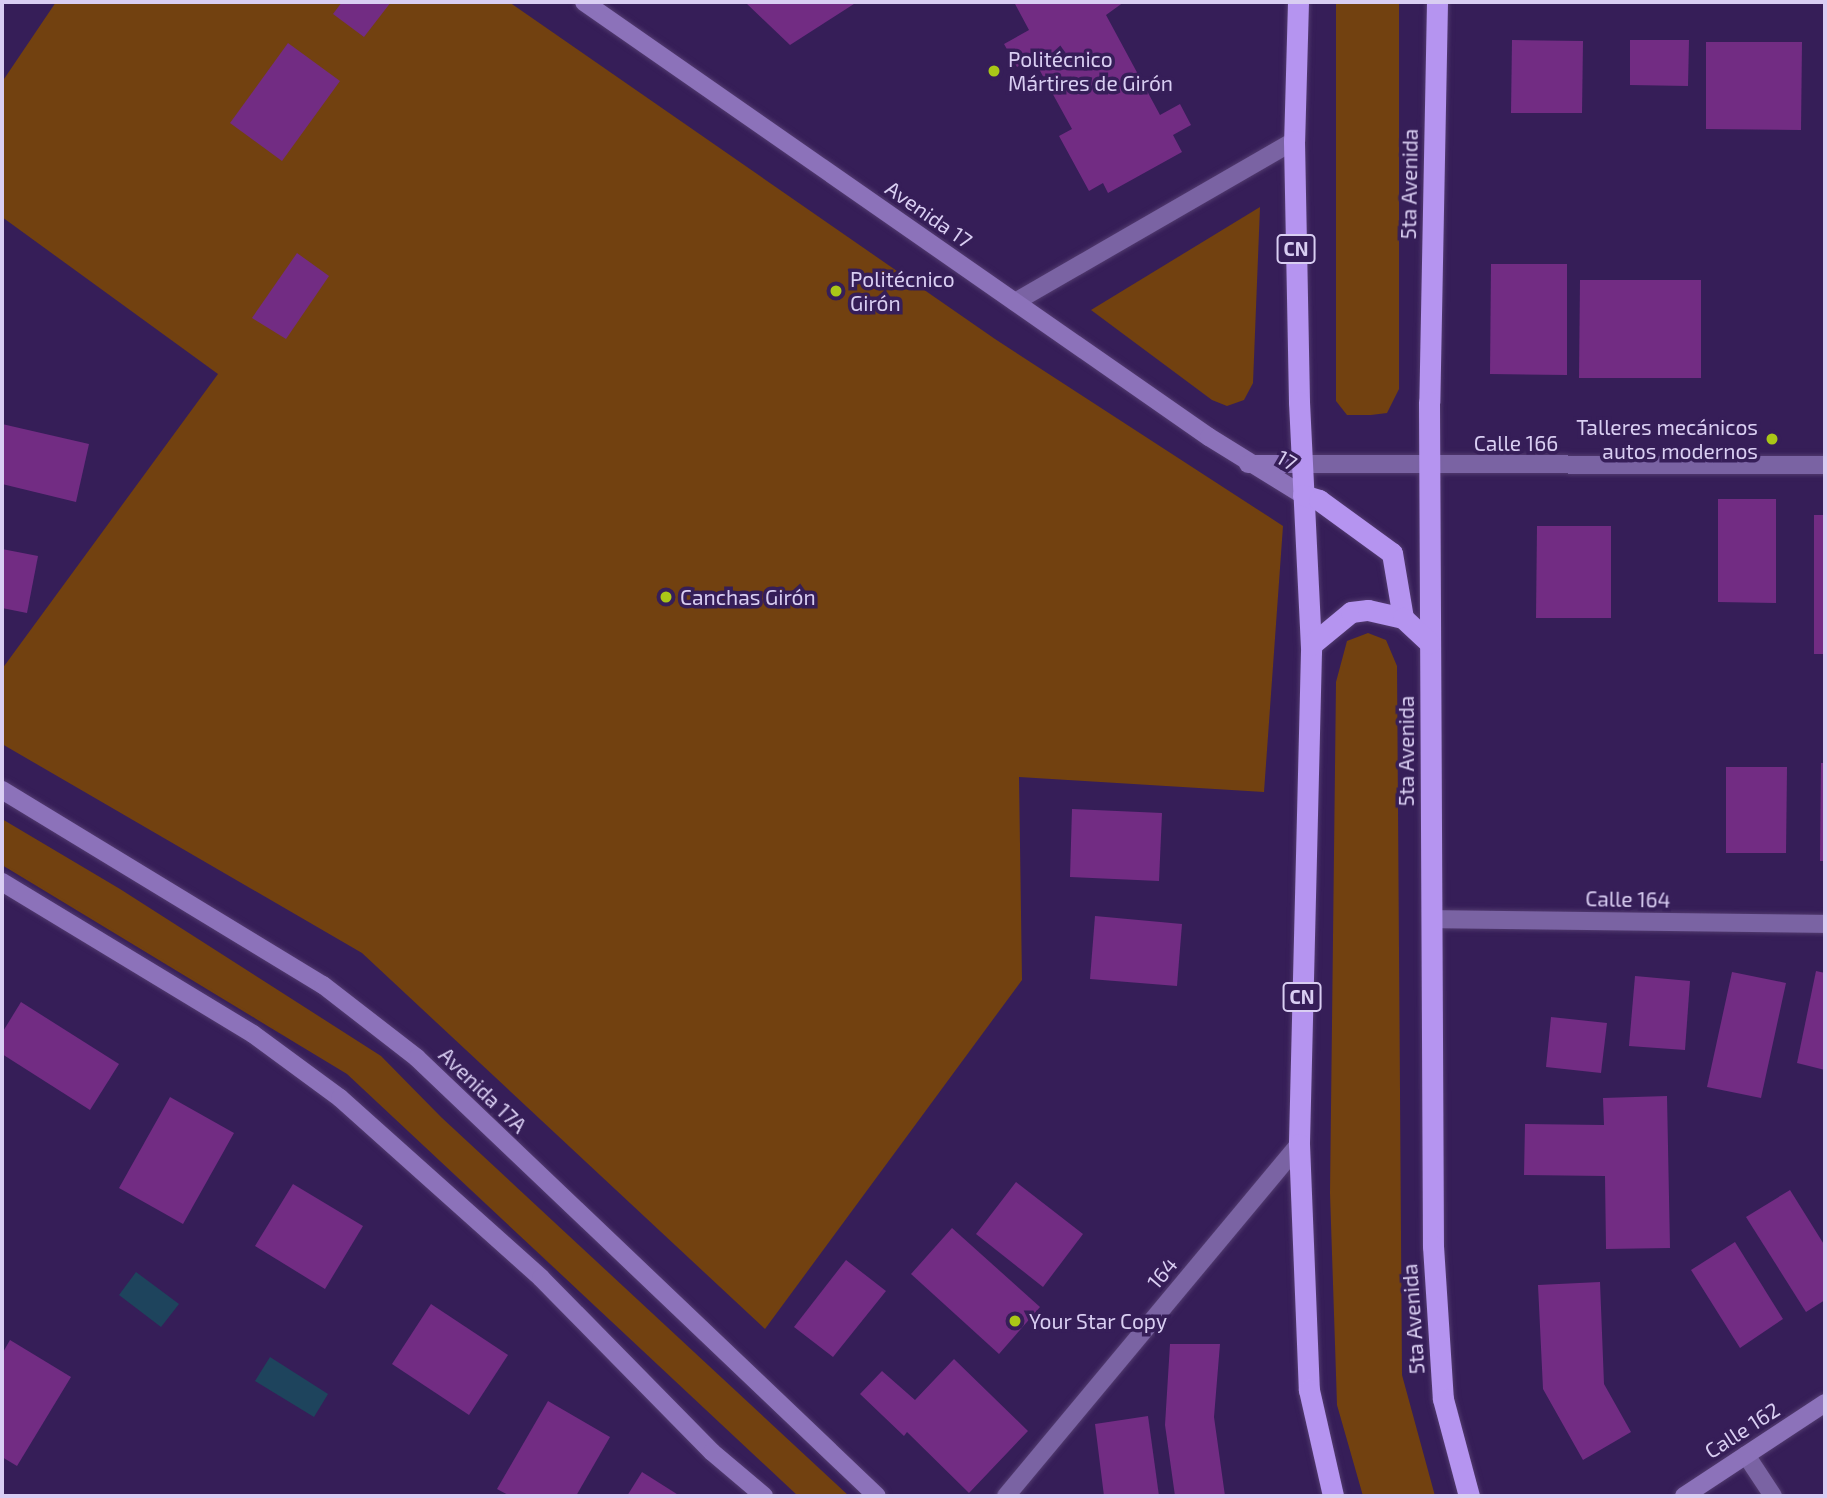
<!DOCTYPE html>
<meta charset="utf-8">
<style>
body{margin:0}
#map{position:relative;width:1827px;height:1498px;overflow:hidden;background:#361e58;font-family:"Exo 2",sans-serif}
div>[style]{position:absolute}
.green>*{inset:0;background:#724110}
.water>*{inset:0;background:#1e445d}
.building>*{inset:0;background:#722c83}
.roads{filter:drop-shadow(0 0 2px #523b6f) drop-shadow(0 0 2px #523b6f)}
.lane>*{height:18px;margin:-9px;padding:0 9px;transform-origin:9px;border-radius:9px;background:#7a63a3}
.street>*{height:18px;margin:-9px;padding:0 9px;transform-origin:9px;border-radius:9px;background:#7a63a3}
.secondary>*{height:18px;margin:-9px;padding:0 9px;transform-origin:9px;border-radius:9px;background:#8c72ba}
.highway>*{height:21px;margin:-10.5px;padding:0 10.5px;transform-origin:10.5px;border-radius:10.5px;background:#b594f0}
.dots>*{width:19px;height:19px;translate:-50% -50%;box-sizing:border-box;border:4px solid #361e58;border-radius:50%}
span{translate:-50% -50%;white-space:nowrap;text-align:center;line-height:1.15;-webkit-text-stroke:7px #361e58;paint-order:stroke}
.shield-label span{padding:2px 5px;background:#361e58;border:2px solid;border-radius:5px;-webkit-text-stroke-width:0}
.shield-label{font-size:19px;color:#d9cef2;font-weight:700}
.poi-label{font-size:21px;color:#d9cef2}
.left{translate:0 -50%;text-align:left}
.right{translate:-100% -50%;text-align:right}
.street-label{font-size:21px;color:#d9cef2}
.frame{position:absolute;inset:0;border:4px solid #d9cef2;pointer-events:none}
</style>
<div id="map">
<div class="green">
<i style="clip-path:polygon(56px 2px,509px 2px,995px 339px,1283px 526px,1264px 792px,1019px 777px,1022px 980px,765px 1329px,362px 953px,2px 744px,2px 669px,218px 374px,2px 217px,2px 82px)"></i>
<i style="clip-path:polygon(1336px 2px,1399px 2px,1399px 389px,1387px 413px,1371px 415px,1347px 415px,1336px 401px)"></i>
<i style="clip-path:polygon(1260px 207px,1253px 383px,1244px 400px,1227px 406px,1212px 400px,1091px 310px)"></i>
<i style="clip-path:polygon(1368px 633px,1386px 640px,1397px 666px,1402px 1375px,1435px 1496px,1363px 1496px,1337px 1405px,1330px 1193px,1336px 682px,1347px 641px)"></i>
<i style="clip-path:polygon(2px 819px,120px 889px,381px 1056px,441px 1117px,849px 1496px,798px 1496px,347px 1074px,2px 865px)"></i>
</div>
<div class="water">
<i style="clip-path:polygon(136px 1272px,179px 1304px,161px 1327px,119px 1295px)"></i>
<i style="clip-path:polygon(270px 1357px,328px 1394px,314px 1417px,255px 1381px)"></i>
</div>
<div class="building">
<i style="clip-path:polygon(342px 2px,391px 2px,364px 37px,333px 14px)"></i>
<i style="clip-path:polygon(745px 2px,857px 2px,790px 45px)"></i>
<i style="clip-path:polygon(1014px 2px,1124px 2px,1106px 15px,1160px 115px,1180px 104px,1191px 125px,1173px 135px,1182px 152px,1108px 193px,1103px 183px,1089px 191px,1059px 136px,1072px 129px,1033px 58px,1017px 67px,1004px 44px,1029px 30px)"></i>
<i style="clip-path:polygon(1512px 40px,1583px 41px,1582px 113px,1511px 113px)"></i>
<i style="clip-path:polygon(1630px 40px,1689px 40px,1688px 86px,1630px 85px)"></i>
<i style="clip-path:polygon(1706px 42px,1802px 42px,1801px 130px,1706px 129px)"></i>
<i style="clip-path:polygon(288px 43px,340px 81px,282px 161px,230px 123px)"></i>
<i style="clip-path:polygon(297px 253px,329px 276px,286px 339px,252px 318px)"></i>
<i style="clip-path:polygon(1491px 264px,1567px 264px,1567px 375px,1490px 374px)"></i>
<i style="clip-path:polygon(1580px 280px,1701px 280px,1701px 378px,1579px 378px)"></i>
<i style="clip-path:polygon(2px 424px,89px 444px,76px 502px,2px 484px)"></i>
<i style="clip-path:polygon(1718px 499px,1776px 499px,1776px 603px,1718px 602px)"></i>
<i style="clip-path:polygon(1814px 515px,1825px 515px,1825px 654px,1814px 654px)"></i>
<i style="clip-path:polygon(1537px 526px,1611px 526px,1611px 618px,1536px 618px)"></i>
<i style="clip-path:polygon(2px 549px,38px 556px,27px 613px,2px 608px)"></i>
<i style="clip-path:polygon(1821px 763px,1825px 763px,1825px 861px,1820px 861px)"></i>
<i style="clip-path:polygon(1726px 767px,1787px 767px,1786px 853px,1726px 853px)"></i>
<i style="clip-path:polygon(1072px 809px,1162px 813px,1159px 881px,1070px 877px)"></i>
<i style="clip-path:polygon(1095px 916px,1182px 924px,1177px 986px,1090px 979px)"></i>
<i style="clip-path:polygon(1816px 971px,1825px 973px,1825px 1070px,1797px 1063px)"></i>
<i style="clip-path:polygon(1732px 972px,1786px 983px,1761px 1098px,1707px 1087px)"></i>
<i style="clip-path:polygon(1635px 976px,1690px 981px,1685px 1050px,1629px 1046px)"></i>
<i style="clip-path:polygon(21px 1002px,119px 1064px,90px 1110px,2px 1054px,2px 1033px)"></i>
<i style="clip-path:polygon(1551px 1017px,1607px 1023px,1601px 1073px,1546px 1067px)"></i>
<i style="clip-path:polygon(1667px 1096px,1670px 1248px,1606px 1249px,1605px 1176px,1524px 1175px,1525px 1124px,1604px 1125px,1603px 1098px)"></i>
<i style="clip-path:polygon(170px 1097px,234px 1133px,183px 1224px,119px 1188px)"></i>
<i style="clip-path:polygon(1016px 1182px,1083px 1234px,1043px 1287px,976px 1234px)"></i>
<i style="clip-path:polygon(293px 1184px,363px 1226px,325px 1289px,255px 1246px)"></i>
<i style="clip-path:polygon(1790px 1190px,1825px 1246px,1825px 1300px,1806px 1312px,1746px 1217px)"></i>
<i style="clip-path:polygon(952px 1228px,1040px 1307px,999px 1354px,911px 1274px)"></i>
<i style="clip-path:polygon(1735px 1242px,1783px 1319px,1740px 1348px,1691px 1270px)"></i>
<i style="clip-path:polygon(846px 1260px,886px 1291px,833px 1357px,794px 1327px)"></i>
<i style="clip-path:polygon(1600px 1282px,1604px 1384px,1631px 1432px,1583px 1460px,1543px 1389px,1538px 1285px)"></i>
<i style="clip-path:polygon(431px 1304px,508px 1355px,469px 1415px,392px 1364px)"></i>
<i style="clip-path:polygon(10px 1340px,71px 1377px,17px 1466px,2px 1457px,2px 1354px)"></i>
<i style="clip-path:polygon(1170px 1344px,1220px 1344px,1214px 1417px,1225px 1496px,1175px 1496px,1165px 1425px)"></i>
<i style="clip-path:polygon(954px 1359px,1028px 1431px,969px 1493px,907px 1432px,904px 1436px,860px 1394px,882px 1371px,915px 1400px)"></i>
<i style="clip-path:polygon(548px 1401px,610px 1437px,576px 1496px,510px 1496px,497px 1489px)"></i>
<i style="clip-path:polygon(1148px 1416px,1159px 1496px,1104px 1496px,1095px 1424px)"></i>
<i style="clip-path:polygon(642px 1472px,680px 1496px,627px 1496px)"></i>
</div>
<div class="roads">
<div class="lane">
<i style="left:1015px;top:302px;width:322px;rotate:-30deg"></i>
<i style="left:1746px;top:1455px;width:49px;rotate:56.6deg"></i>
</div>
<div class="street">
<i style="left:1301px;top:464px;width:524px;rotate:0.11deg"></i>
<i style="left:1431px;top:919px;width:394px;rotate:0.7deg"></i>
<i style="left:1006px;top:1496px;width:458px;rotate:-50.2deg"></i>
</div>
<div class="secondary">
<i style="left:584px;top:2px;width:761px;rotate:34.84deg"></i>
<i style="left:1209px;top:437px;width:110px;rotate:31.7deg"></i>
<i style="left:1248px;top:464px;width:53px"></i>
<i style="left:2px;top:790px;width:376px;rotate:31.3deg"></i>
<i style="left:323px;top:985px;width:119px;rotate:37.8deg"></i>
<i style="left:417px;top:1058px;width:635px;rotate:43.6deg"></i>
<i style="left:2px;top:882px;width:293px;rotate:31.2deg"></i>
<i style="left:253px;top:1034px;width:108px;rotate:36.3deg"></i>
<i style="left:340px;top:1098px;width:270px;rotate:41.8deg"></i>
<i style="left:541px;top:1278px;width:244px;rotate:45.5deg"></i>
<i style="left:712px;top:1452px;width:68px;rotate:40.2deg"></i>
<i style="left:1684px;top:1496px;width:169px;rotate:-33.4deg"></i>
</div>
<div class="highway">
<i style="left:1298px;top:2px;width:139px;rotate:91.6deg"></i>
<i style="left:1294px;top:141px;width:261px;rotate:88.9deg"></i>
<i style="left:1299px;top:402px;width:249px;rotate:87.2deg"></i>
<i style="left:1311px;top:651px;width:493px;rotate:91.4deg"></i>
<i style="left:1299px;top:1144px;width:246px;rotate:87.7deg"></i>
<i style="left:1309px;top:1390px;width:109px;rotate:77.2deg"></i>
<i style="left:1437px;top:2px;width:400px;rotate:91.1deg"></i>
<i style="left:1429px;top:402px;width:844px;rotate:89.73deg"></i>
<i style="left:1433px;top:1246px;width:153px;rotate:86.3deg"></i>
<i style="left:1443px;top:1399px;width:100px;rotate:75deg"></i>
<i style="left:1303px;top:495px;width:17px;rotate:17deg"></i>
<i style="left:1319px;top:500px;width:90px;rotate:36deg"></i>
<i style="left:1392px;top:553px;width:66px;rotate:80.4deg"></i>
<i style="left:1311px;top:645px;width:52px;rotate:-39.5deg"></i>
<i style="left:1351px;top:612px;width:17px;rotate:-7deg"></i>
<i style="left:1368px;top:610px;width:36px;rotate:13deg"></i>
<i style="left:1403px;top:618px;width:37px;rotate:43deg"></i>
</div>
</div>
<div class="dots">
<i style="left:994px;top:71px;background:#aac717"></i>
<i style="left:836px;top:291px;background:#aac717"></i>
<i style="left:1772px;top:439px;background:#aac717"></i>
<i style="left:666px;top:597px;background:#aac717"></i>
<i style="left:1015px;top:1321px;background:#aac717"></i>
</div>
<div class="shield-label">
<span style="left:1296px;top:249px">CN</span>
<span style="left:1302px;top:997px">CN</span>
</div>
<div class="poi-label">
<span class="left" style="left:1008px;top:71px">Politécnico<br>Mártires de Girón</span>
<span class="left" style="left:850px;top:291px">Politécnico<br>Girón</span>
<span class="right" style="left:1758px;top:439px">Talleres mecánicos<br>autos modernos</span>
<span class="left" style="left:680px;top:597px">Canchas Girón</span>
<span class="left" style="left:1029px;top:1321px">Your Star Copy</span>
</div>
<div class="street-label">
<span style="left:1409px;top:184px;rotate:-89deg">5ta Avenida</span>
<span style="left:929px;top:214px;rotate:35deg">Avenida 17</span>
<span style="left:1516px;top:443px">Calle 166</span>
<span style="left:1287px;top:460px;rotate:30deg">17</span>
<span style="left:1406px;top:751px;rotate:-90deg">5ta Avenida</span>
<span style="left:1628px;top:899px;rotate:1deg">Calle 164</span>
<span style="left:483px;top:1090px;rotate:44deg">Avenida 17A</span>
<span style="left:1162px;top:1273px;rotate:-50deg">164</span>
<span style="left:1413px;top:1319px;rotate:-94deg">5ta Avenida</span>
<span style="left:1742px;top:1430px;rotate:-33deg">Calle 162</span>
</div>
<div class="frame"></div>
</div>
